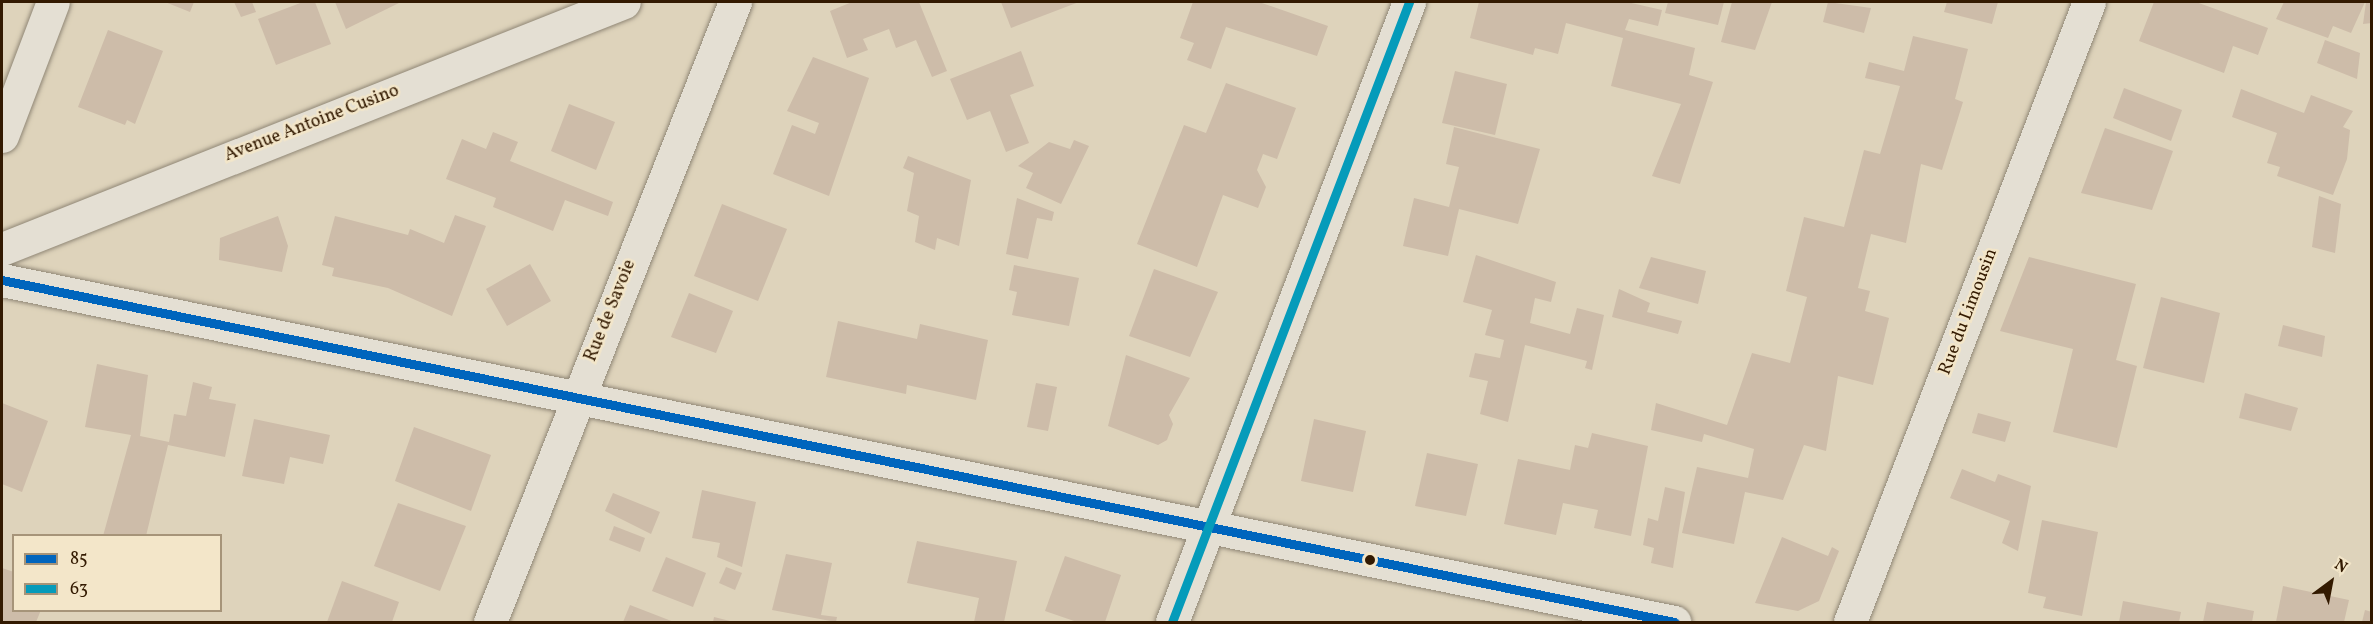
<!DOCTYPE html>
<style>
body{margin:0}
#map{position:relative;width:2373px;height:624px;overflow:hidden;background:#ded3bb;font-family:Vollkorn,serif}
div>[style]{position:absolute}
.building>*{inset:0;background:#cdbca9}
.roads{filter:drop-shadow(0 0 2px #908776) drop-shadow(0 0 2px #908776)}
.minor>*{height:33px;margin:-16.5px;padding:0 16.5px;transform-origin:16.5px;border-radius:16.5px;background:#e4dfd3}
.bus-1>*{height:9px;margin:-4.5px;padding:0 4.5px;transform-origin:4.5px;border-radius:4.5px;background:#0065bd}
.bus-2>*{height:9px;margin:-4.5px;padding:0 4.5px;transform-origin:4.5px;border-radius:4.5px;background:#059bba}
.dots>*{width:16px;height:16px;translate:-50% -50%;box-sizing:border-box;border:3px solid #f3e6c9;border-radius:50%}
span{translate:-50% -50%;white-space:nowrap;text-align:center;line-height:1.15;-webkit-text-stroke:5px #f3e6c9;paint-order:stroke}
.street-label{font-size:18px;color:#331a01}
.frame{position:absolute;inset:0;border:3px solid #331a01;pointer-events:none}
.legend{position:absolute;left:12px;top:534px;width:210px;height:78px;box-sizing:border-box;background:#f3e6c9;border:2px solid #a69479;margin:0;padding:8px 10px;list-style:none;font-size:18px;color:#331a01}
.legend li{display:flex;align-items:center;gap:12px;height:30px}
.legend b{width:30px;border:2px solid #a69479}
.north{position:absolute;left:2301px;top:552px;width:60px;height:60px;-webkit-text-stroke:4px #f3e6c9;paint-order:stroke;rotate:32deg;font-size:16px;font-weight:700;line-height:24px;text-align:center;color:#331a01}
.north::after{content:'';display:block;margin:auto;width:21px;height:27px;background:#331a01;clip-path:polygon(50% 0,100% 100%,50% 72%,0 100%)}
</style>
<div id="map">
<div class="building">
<i style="clip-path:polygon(165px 2px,194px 2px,190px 12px)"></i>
<i style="clip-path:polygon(234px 2px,252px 2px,256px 12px,241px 17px)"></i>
<i style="clip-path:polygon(303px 2px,315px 2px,331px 44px,276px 65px,258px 19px)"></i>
<i style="clip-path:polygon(335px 2px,401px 2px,346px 29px)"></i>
<i style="clip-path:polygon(852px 2px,919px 2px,947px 71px,932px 77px,916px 40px,896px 48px,889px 29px,863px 39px,868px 50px,847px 58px,830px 11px)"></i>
<i style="clip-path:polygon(1001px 2px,1079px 2px,1011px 28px)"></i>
<i style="clip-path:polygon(1193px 2px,1259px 2px,1328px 26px,1317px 56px,1226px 27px,1211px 69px,1187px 60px,1194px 43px,1180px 38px)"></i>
<i style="clip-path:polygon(1479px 2px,1627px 2px,1662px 10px,1658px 26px,1629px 19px,1625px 30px,1695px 48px,1689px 75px,1713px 82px,1680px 184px,1652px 176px,1681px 104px,1611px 86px,1623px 38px,1566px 23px,1558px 54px,1535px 48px,1533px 55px,1470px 38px)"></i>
<i style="clip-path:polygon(1668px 2px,1724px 2px,1718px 25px,1665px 13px)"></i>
<i style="clip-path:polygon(1732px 2px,1772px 2px,1755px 50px,1721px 42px)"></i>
<i style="clip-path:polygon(1828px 2px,1871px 8px,1864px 33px,1823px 22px)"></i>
<i style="clip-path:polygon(1947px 2px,1998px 2px,1992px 24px,1944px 12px)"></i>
<i style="clip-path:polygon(2154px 2px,2196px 2px,2268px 28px,2258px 55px,2233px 46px,2224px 73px,2139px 41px)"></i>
<i style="clip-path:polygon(2284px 2px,2365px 2px,2351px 33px,2333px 26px,2328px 38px,2276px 19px)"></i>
<i style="clip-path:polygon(2366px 2px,2372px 2px,2372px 23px,2363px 24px)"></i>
<i style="clip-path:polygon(108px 30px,163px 51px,135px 124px,127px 120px,125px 125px,78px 107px)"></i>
<i style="clip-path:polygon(1913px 36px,1968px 49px,1955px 99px,1963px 102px,1942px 170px,1921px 164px,1906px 243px,1871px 234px,1858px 288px,1870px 291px,1865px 311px,1889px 318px,1873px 385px,1838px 376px,1826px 451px,1804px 445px,1783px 500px,1745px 492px,1734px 544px,1682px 533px,1697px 467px,1748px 478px,1754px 449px,1704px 434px,1702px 442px,1651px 430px,1656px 403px,1727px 425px,1752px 353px,1790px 363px,1807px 297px,1786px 291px,1804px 217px,1844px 227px,1864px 150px,1880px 154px,1900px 86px,1865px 78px,1869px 62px,1904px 71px)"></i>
<i style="clip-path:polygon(2325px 40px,2360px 53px,2357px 79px,2317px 63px)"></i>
<i style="clip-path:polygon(1021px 51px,1034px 86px,1010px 95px,1029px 143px,1006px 152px,990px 111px,967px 120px,950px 79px)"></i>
<i style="clip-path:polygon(813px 57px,869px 78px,829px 196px,773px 174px,792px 125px,815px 134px,819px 123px,787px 111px)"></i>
<i style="clip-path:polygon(1455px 71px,1507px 84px,1495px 135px,1442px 123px)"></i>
<i style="clip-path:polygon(1226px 83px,1296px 108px,1277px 159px,1263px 154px,1257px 170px,1266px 187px,1258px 208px,1223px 195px,1197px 267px,1137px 244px,1184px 125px,1206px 133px)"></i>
<i style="clip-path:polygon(2124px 88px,2182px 110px,2171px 141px,2113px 118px)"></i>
<i style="clip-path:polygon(2241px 89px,2304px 113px,2311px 95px,2353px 111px,2343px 127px,2350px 130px,2347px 159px,2333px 195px,2277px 176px,2280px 167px,2267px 163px,2277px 133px,2232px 117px)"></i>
<i style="clip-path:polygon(569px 104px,615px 122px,596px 170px,551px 151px)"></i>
<i style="clip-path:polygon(1454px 127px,1540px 149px,1518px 224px,1459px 209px,1448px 256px,1403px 246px,1414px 198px,1449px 207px,1459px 167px,1446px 164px)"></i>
<i style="clip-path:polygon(2105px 128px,2173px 151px,2152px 210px,2081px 193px)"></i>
<i style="clip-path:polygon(493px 132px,518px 142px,510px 161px,613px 202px,608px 216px,565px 200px,553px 231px,493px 207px,496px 198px,446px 179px,462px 139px,486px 149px)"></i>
<i style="clip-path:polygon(1074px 140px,1089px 146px,1061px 204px,1026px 188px,1033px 173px,1018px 166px,1049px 142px,1070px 149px)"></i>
<i style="clip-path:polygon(908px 156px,971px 180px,959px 246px,937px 238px,935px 250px,915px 242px,919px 216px,907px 211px,914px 173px,903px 168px)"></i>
<i style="clip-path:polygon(2319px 196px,2341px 204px,2335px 253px,2312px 247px)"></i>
<i style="clip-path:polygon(1017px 198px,1054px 212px,1052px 221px,1037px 218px,1028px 259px,1006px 254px)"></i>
<i style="clip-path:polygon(722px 204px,787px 229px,758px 301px,694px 276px)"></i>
<i style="clip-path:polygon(455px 215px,486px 226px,452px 316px,388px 288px,332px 276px,334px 268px,322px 265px,335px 216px,408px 235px,410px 229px,444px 243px)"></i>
<i style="clip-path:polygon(278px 216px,288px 246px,282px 272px,219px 260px,220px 238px)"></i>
<i style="clip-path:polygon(1476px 255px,1556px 282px,1551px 302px,1535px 298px,1530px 323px,1570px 334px,1577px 308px,1604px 315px,1592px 370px,1585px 368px,1587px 361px,1525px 345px,1508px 422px,1480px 414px,1488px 381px,1469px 377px,1475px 353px,1500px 358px,1504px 340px,1485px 335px,1492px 310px,1463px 302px)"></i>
<i style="clip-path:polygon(1651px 257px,1706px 271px,1698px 304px,1639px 288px)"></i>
<i style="clip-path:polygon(2029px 257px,2136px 284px,2116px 360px,2137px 366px,2117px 448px,2053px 432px,2073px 349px,2000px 331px)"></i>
<i style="clip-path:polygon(530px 264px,551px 301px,507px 326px,486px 289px)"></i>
<i style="clip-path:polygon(1014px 265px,1079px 278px,1069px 326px,1012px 315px,1017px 292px,1009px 290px)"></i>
<i style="clip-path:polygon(1154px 269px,1218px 292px,1190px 357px,1129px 336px)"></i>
<i style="clip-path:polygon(1619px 289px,1650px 303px,1647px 312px,1682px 321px,1678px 334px,1612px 317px)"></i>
<i style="clip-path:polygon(689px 293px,733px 311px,716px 353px,671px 337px)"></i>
<i style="clip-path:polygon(2161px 297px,2220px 313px,2204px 383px,2143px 368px)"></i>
<i style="clip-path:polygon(838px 321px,917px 339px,920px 324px,988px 340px,976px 400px,907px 385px,906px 394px,826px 377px)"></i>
<i style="clip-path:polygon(2283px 325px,2325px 336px,2322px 357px,2278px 346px)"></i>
<i style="clip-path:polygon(1126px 355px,1190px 378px,1169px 415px,1173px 424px,1167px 440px,1158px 445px,1108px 426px)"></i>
<i style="clip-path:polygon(97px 364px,148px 375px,140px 436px,169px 442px,174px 414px,186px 416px,193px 382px,212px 387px,209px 399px,236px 404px,225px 457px,168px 445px,146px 536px,103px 536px,131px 435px,85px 427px)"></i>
<i style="clip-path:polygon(1036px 383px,1057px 387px,1048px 431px,1027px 427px)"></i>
<i style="clip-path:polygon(2245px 393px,2298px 408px,2291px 431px,2239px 418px)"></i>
<i style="clip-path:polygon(2px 403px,48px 421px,22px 492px,2px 484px)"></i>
<i style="clip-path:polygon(1978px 413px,2011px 422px,2005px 442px,1972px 433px)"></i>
<i style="clip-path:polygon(254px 419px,330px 435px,323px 464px,290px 457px,284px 484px,242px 476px)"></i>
<i style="clip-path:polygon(1314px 419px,1366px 431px,1353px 492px,1301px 481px)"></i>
<i style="clip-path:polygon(414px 427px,491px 455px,471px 511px,395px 481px)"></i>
<i style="clip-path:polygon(1592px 433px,1648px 446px,1631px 536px,1594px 528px,1598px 510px,1563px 503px,1556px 535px,1504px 524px,1518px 459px,1570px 470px,1575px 445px,1588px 448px)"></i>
<i style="clip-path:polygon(1427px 453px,1478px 464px,1466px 516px,1415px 506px)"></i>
<i style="clip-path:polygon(1962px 469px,1995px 482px,1998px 474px,2031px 486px,2018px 551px,2002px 543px,2010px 521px,1950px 498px)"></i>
<i style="clip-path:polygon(1665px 487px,1685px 492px,1673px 568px,1651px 563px,1654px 548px,1643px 545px,1648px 518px,1658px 521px)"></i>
<i style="clip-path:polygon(702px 490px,756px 502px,742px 567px,717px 557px,720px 543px,692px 538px)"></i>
<i style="clip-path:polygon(613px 493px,660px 512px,651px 534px,605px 511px)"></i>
<i style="clip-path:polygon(398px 503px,466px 526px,440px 591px,374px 566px)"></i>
<i style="clip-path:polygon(2042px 520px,2098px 532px,2082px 616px,2043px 608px,2046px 597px,2028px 593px)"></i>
<i style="clip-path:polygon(614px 526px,645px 538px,640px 552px,609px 540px)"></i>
<i style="clip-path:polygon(1782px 537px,1828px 556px,1832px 547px,1839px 551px,1819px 601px,1798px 611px,1755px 603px)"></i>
<i style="clip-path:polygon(917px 541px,1017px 561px,1004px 622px,974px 622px,979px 598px,907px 583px)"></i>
<i style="clip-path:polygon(786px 554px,832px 563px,821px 615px,837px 617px,836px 622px,772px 610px)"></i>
<i style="clip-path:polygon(1065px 556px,1121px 575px,1105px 622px,1077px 622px,1045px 611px)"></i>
<i style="clip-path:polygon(666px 557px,706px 573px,693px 607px,652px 591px)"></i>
<i style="clip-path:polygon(726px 567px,742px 573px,735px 590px,719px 583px)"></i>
<i style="clip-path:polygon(2px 568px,14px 572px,14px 610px,41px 610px,36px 622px,2px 622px)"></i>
<i style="clip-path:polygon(342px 581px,399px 602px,392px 622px,327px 622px)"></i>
<i style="clip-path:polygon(2283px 586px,2349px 600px,2344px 622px,2276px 622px)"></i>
<i style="clip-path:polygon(2123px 601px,2181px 612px,2179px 622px,2119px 622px)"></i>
<i style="clip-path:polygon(2207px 602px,2254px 611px,2252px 622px,2203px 622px)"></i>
<i style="clip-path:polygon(630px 605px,674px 622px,623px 622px)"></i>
<i style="clip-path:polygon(2365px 610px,2372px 612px,2372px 622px,2362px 622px)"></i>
<i style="clip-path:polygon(714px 617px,734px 622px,713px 622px)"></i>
</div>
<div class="roads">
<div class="minor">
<i style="left:2px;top:136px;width:143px;rotate:-69.2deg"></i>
<i style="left:2px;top:249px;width:669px;rotate:-21.66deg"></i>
<i style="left:2px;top:280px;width:1707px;rotate:11.56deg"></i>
<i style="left:490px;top:622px;width:667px;rotate:-68.44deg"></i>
<i style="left:1172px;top:622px;width:664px;rotate:-69.08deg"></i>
<i style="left:1850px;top:622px;width:664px;rotate:-68.92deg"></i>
</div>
</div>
<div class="bus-1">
<i style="left:2px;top:280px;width:1707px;rotate:11.56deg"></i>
</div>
<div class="bus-2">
<i style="left:1172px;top:622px;width:664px;rotate:-69.08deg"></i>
</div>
<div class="dots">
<i style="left:1370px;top:560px;background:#331a01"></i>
</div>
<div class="street-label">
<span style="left:312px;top:124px;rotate:-21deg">Avenue Antoine Cusino</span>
<span style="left:611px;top:311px;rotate:-68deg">Rue de Savoie</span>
<span style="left:1969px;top:312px;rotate:-69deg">Rue du Limousin</span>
</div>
<div class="frame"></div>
<ul class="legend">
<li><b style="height:8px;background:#0065bd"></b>85</li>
<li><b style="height:8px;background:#059bba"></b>63</li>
</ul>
<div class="north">N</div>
</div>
